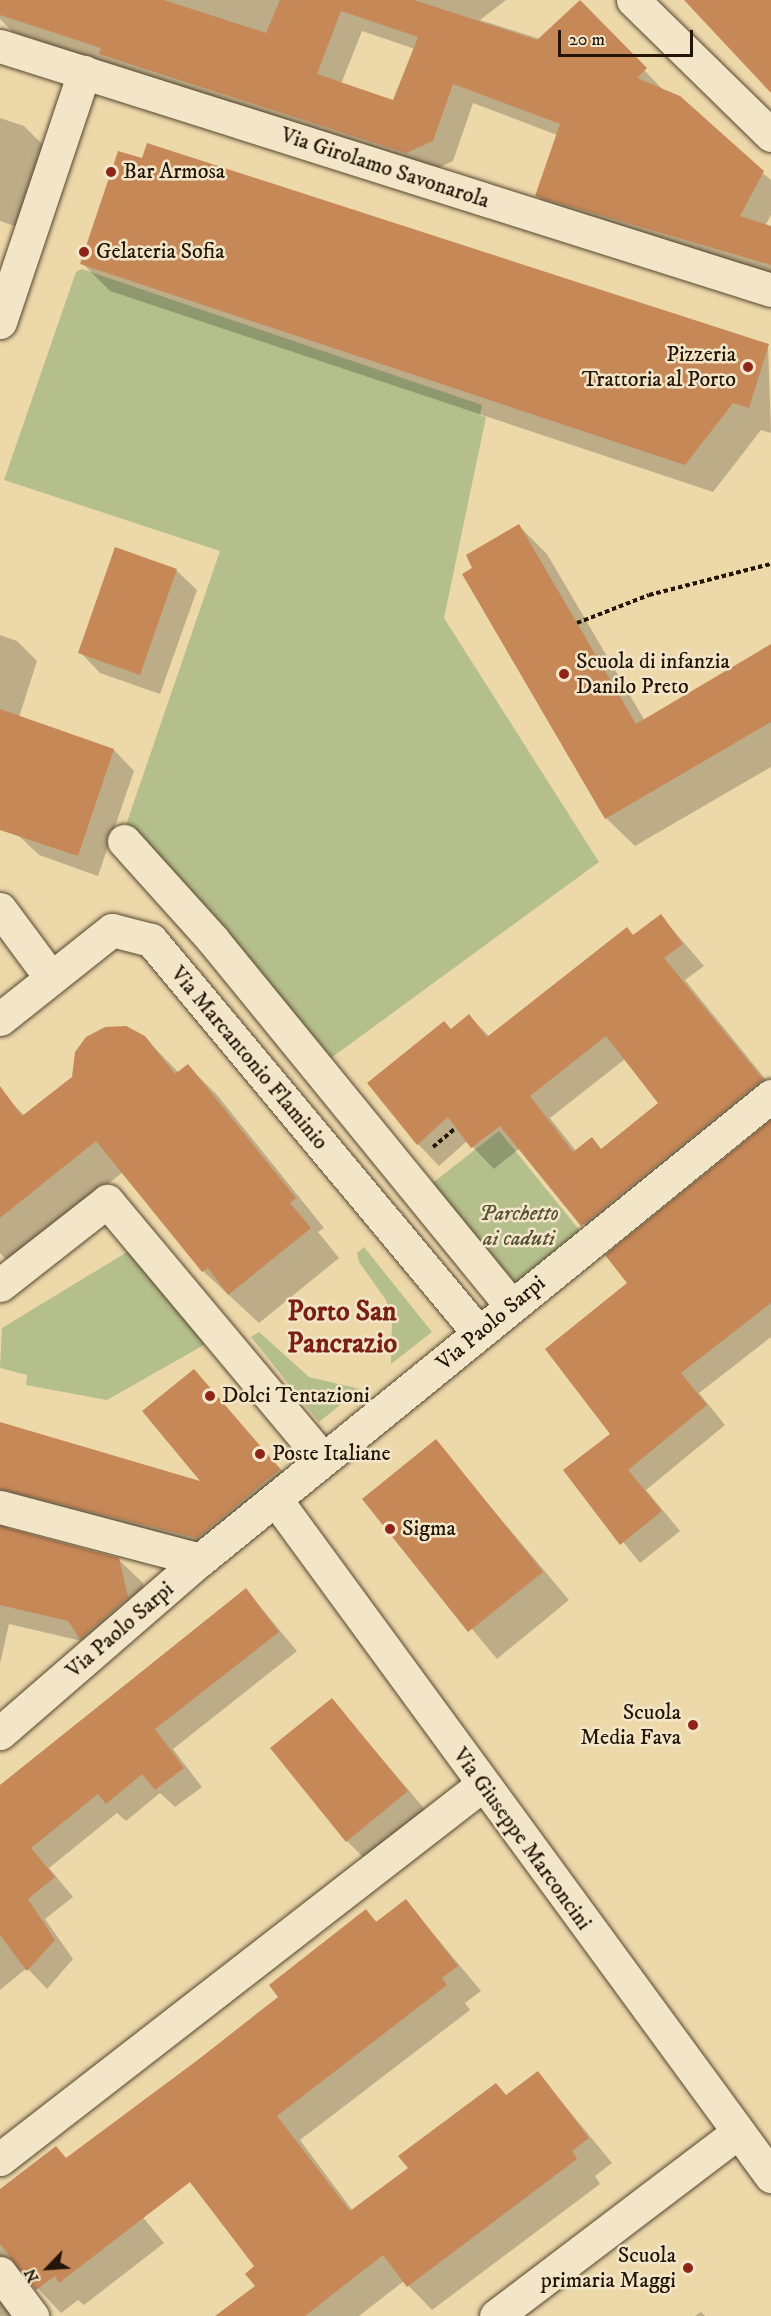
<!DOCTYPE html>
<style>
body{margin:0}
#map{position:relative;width:771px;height:2316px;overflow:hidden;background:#edd8aa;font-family:"IM FELL DW Pica",serif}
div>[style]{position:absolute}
.green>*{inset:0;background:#b5bf8b}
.shadow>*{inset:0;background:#0003}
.building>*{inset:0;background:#c78858}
.path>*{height:4px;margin-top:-2px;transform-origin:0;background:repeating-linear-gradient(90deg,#241508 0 4.5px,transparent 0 7.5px)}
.roads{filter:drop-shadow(0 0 2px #564630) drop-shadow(0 0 2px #564630)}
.street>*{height:33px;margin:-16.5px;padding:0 16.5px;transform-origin:16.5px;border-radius:16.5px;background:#f3e6c8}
.dots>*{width:16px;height:16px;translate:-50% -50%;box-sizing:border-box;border:3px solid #f3e6c8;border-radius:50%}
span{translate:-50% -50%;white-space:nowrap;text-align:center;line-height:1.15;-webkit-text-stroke:5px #f3e6c8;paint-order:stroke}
.street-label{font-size:22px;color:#241508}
.poi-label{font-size:22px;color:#241508}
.left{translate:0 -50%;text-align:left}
.right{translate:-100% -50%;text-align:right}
.park-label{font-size:22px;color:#575036;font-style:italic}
.district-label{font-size:28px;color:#7a1f14;font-weight:700}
.north{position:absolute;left:18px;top:2238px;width:60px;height:60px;-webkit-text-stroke:4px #f3e6c8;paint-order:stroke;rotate:245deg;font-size:16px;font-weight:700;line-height:24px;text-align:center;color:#241508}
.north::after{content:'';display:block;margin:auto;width:21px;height:27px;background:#241508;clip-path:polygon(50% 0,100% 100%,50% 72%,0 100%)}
.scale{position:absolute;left:558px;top:30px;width:135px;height:27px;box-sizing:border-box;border:3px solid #241508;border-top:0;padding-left:8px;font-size:18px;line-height:21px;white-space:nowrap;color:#241508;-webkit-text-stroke:4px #f3e6c8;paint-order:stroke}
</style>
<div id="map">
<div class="green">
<i style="clip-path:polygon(82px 269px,482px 405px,480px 415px,486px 417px,444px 618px,599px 862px,331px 1058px,212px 913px,126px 825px,220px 551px,4px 480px,76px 272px)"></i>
<i style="clip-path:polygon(499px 1131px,589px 1242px,519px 1297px,430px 1185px)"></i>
<i style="clip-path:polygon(137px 1246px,218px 1337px,107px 1400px,26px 1385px,27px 1375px,0 1368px,2px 1328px)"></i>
<i style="clip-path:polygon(364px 1247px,432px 1332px,391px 1364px,392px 1320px,386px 1300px,359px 1262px,357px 1253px)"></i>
<i style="clip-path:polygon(259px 1332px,309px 1377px,360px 1389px,319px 1422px,251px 1337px)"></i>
</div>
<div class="shadow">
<i style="clip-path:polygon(evenodd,0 0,506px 0,480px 20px,540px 39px,580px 2px,664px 91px,771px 180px,771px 215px,765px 226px,771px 228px,771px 280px,557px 216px,537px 195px,557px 135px,473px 103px,453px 161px,427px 173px,13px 32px,0 19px,0 0,362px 31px,415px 49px,393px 102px,341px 84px,362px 31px)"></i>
<i style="clip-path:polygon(0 118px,24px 126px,51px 153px,26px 230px,0 221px)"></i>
<i style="clip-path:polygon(82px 263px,768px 345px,771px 433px,761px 430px,713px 492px,110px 291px)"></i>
<i style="clip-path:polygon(519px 526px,547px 554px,645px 721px,771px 654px,771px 767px,635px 846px,606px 818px,474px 568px)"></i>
<i style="clip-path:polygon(176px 570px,197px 590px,160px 694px,100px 673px,80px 652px)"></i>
<i style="clip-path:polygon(0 635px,17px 641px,37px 661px,19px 717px,114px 750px,134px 771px,98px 876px,39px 855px,18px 835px,0 773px)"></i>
<i style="clip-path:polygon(evenodd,661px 916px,704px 966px,685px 980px,771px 1086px,604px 1247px,520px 1148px,494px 1169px,467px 1141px,439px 1166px,418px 1144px,451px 1030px,469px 1016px,490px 1037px,627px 929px,634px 936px,661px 916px,625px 1059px,660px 1103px,602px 1150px,592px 1139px,576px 1151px,550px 1118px,625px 1059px)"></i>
<i style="clip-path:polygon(144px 1037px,179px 1073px,188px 1066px,217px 1095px,324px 1228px,318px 1232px,339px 1258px,259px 1323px,203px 1271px,123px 1172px,9px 1262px,0 1253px,0 1111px,11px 1102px,25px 1116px)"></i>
<i style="clip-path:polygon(771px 1120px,771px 1337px,699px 1393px,725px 1425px,646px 1490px,680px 1531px,640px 1563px,565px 1470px,612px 1434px,629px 1283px)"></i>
<i style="clip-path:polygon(193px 1371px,303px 1494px,221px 1561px,11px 1517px,7px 1530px,118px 1559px,143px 1583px,152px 1621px,86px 1642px,9px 1624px,0 1664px,0 1424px,204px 1484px)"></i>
<i style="clip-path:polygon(435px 1441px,569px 1600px,497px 1659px,364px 1499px)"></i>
<i style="clip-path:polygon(246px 1590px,297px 1651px,173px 1749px,202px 1787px,175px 1807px,160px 1793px,126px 1821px,117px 1813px,49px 1868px,73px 1897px,45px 1919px,73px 1959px,47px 1989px,27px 1968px,0 1990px,0 1786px)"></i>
<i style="clip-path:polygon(332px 1700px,434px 1820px,374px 1868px,347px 1841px)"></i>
<i style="clip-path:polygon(406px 1901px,481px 1991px,465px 2003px,470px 2010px,300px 2140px,353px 2211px,410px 2168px,496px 2085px,507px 2096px,538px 2073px,612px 2163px,595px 2176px,600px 2184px,432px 2310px,404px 2281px,359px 2316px,218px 2316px,257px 2287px,257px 2267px,133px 2110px,281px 1997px,366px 1911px,378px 1923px)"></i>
<i style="clip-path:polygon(67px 2159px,105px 2171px,164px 2243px,84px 2305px,78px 2300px,61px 2313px,29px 2279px,13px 2281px,15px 2316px,0 2316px,0 2191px)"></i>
<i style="clip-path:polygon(701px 2312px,705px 2316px,695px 2316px)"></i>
</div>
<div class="building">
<i style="clip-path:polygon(evenodd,0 0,164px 0,266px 33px,280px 0,414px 0,537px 40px,580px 0,647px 68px,637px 78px,680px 96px,764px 171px,740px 216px,771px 226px,771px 265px,535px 196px,560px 124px,453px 84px,433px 141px,406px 153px,99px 54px,101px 48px,0 15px,0 0,341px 11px,418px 37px,393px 100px,317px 74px,341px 11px)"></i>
<i style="clip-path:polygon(684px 0,771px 0,771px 93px)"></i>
<i style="clip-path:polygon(147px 143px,769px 344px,749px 408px,733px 403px,685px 465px,80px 264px,118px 151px,142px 158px)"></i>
<i style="clip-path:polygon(519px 524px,636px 724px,771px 644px,771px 722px,605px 819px,462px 574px,472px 568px,466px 555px)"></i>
<i style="clip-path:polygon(115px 547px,177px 569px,140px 675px,78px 653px)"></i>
<i style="clip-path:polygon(0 709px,114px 749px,78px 856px,0 830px)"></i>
<i style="clip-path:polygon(evenodd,661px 914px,683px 944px,664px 958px,763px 1079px,581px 1226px,500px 1126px,471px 1148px,448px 1117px,417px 1145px,367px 1083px,444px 1021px,451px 1029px,469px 1014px,487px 1037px,627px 927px,633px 935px,661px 914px,606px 1036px,658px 1103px,601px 1149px,592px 1137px,573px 1152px,530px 1096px,606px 1036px)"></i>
<i style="clip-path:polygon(126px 1026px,145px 1036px,175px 1074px,188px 1064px,296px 1198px,290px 1203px,311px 1228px,228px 1295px,208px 1268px,202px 1272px,96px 1141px,0 1218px,0 1086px,22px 1116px,72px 1077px,75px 1052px,86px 1037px,105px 1027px)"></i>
<i style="clip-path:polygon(771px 1120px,771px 1303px,681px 1373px,707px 1405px,628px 1470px,662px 1511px,620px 1545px,563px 1470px,610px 1434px,545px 1349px,627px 1283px,605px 1255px)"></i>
<i style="clip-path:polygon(194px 1369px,280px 1469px,197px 1538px,0 1489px,0 1422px,200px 1481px,142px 1411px)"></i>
<i style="clip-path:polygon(436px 1439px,543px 1572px,468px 1632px,362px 1499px)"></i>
<i style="clip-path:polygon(0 1526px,119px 1558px,128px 1597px,80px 1639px,68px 1621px,0 1605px)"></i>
<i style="clip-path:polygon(246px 1588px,279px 1632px,155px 1729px,184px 1768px,155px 1790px,142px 1774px,106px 1804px,98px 1794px,31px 1848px,55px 1877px,28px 1899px,55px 1940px,27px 1971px,0 1935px,0 1785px)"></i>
<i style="clip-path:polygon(332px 1698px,408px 1791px,346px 1842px,270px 1748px)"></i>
<i style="clip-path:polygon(406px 1899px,458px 1966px,442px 1978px,447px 1985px,277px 2116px,350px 2211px,408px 2168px,398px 2156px,496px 2083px,506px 2095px,538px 2071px,589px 2138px,572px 2151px,577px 2159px,407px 2287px,383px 2255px,305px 2316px,215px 2316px,255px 2286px,245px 2274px,254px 2266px,190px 2182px,59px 2283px,55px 2276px,36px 2290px,0 2244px,0 2189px,56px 2146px,66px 2158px,199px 2059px,278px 1997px,269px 1985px,366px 1909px,376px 1922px)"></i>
</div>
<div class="path">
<i style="left:577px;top:623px;width:77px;rotate:-21.3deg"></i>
<i style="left:649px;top:595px;width:126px;rotate:-14.3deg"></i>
<i style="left:433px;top:1147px;width:30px;rotate:-40deg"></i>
</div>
<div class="roads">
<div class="street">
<i style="left:633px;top:0;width:193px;rotate:44.4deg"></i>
<i style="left:0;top:46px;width:809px;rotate:17.56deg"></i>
<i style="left:0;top:322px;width:264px;rotate:-71.4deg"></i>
<i style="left:124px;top:841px;width:133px;rotate:48deg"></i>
<i style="left:213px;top:940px;width:471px;rotate:50.8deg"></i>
<i style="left:0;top:909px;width:86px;rotate:53.5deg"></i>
<i style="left:0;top:1019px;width:143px;rotate:-38.5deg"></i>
<i style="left:112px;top:930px;width:40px;rotate:14.4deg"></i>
<i style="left:151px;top:940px;width:510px;rotate:50.17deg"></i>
<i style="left:0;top:1285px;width:136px;rotate:-38.1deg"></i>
<i style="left:107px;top:1201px;width:336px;rotate:50.1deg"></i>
<i style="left:276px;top:1500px;width:838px;rotate:53.79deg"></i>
<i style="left:0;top:1507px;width:207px;rotate:14.8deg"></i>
<i style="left:0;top:1733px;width:264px;rotate:-40.9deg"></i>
<i style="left:200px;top:1560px;width:736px;rotate:-39.1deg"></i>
<i style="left:0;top:2159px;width:610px;rotate:-37.81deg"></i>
<i style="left:0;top:2273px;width:54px;rotate:53.3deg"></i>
<i style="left:496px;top:2316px;width:304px;rotate:-37.2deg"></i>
</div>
</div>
<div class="dots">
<i style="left:111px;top:172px;background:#8f2418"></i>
<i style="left:84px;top:252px;background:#8f2418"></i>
<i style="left:748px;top:367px;background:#8f2418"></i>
<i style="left:564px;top:674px;background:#8f2418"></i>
<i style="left:210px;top:1396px;background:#8f2418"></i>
<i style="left:260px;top:1454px;background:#8f2418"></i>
<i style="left:390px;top:1529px;background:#8f2418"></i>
<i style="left:693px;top:1725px;background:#8f2418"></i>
<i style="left:688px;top:2268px;background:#8f2418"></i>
</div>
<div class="street-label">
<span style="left:385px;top:168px;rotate:18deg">Via Girolamo Savonarola</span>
<span style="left:249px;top:1058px;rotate:50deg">Via Marcantonio Flaminio</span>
<span style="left:491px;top:1323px;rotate:-40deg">Via Paolo Sarpi</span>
<span style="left:120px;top:1630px;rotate:-41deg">Via Paolo Sarpi</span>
<span style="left:522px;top:1839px;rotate:54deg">Via Giuseppe Marconcini</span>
</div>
<div class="poi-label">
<span class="left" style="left:123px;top:172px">Bar Armosa</span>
<span class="left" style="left:96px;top:252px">Gelateria Sofia</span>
<span class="right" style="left:736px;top:367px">Pizzeria<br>Trattoria al Porto</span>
<span class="left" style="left:576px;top:674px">Scuola di infanzia<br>Danilo Preto</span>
<span class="left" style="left:222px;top:1396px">Dolci Tentazioni</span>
<span class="left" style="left:272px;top:1454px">Poste Italiane</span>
<span class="left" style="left:402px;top:1529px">Sigma</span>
<span class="right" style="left:681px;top:1725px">Scuola<br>Media Fava</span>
<span class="right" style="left:676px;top:2268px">Scuola<br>primaria Maggi</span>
</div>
<div class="park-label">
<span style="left:519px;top:1226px">Parchetto<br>ai caduti</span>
</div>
<div class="district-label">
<span style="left:342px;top:1328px">Porto San<br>Pancrazio</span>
</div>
<div class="north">N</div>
<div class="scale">20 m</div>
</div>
